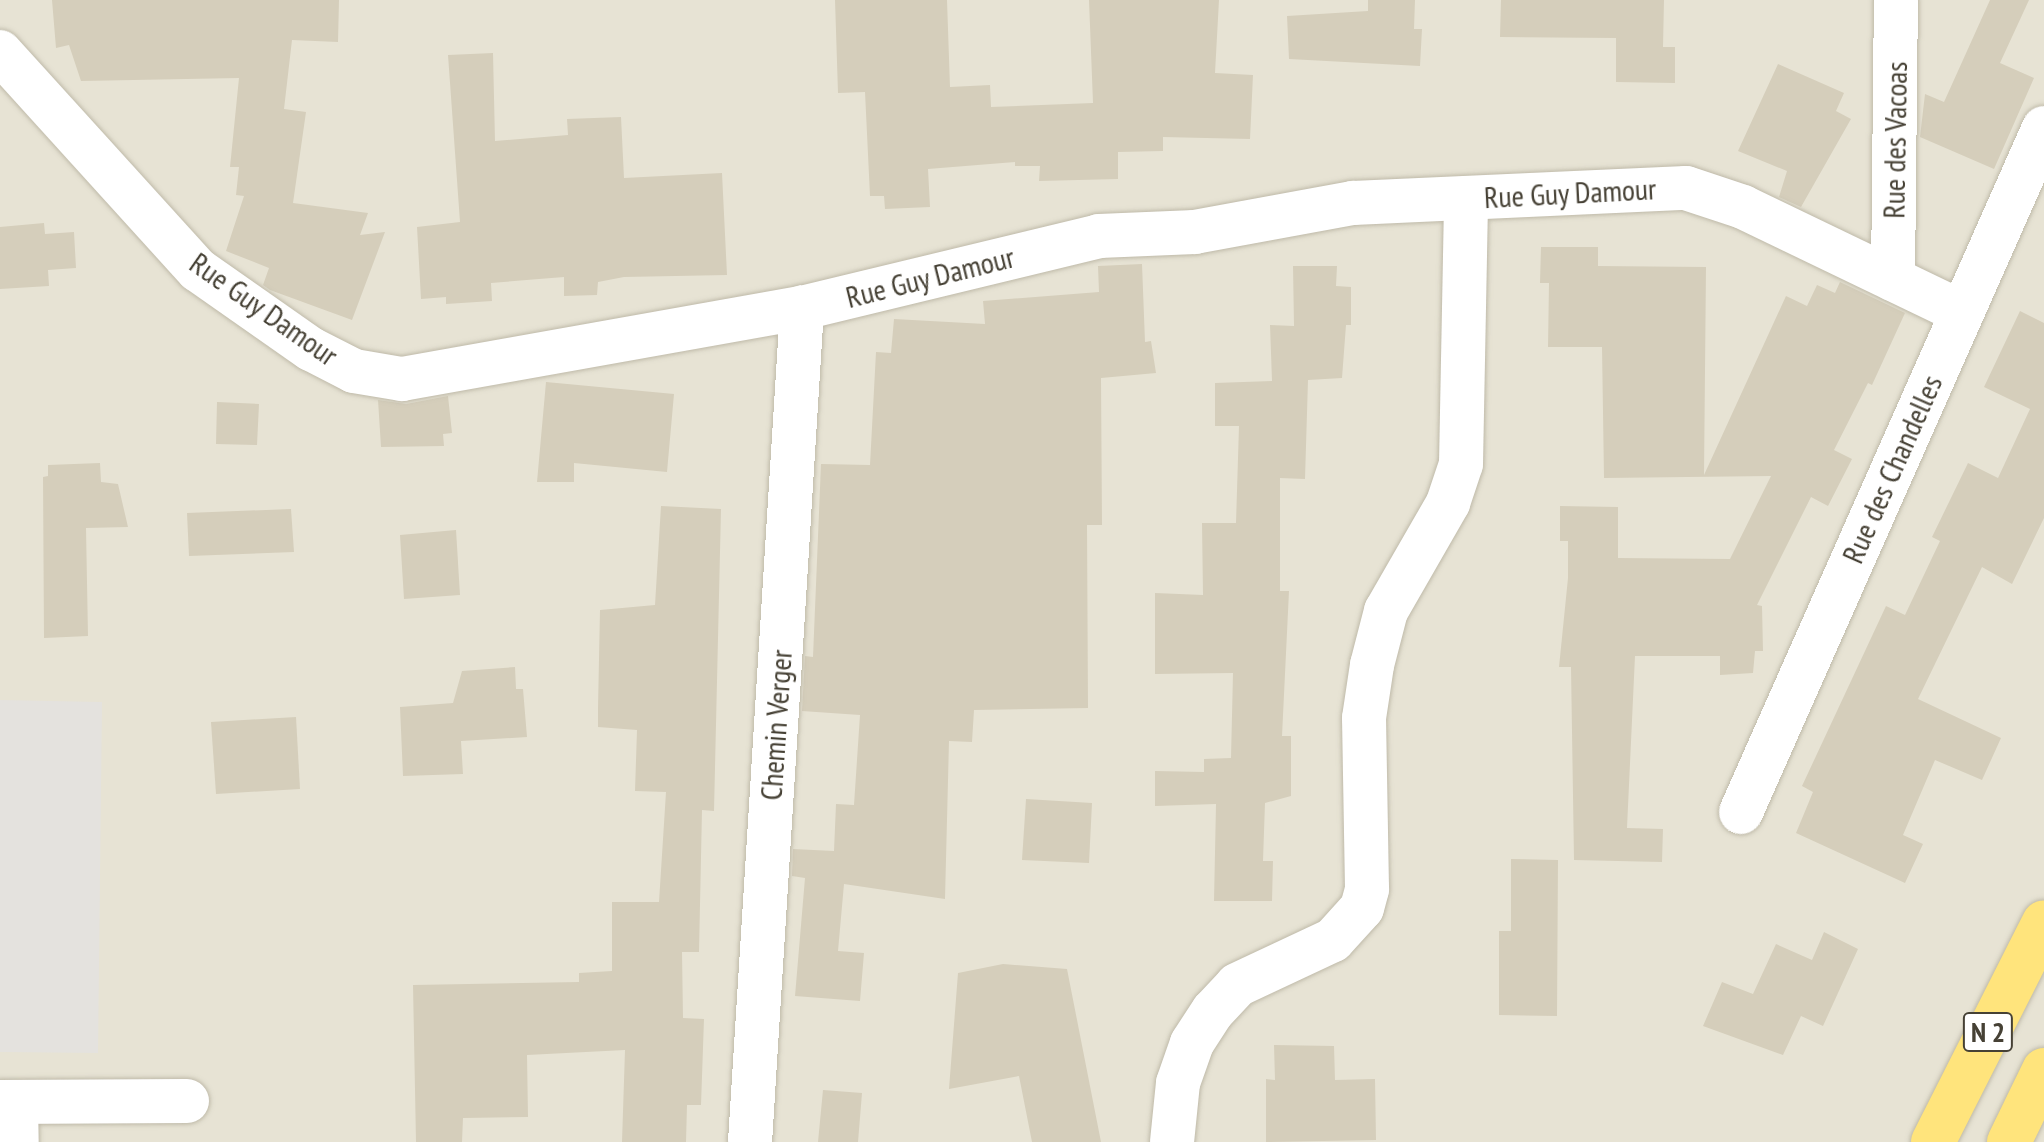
<!DOCTYPE html>
<style>
body{margin:0}
#map{position:relative;width:2044px;height:1142px;overflow:hidden;background:#f3f1e6;font-family:"PT Sans Narrow",sans-serif}
div>[style]{position:absolute}
.residential>*{inset:0;background:#e7e3d4}
.parking>*{inset:0;background:#e4e2de}
.building>*{inset:0;background:#d5cebb}
.roads{filter:drop-shadow(0 0 2px #bfbaa9) drop-shadow(0 0 2px #bfbaa9)}
.minor>*{height:44px;margin:-22px;padding:0 22px;transform-origin:22px;border-radius:22px;background:#fff}
.trunk>*{height:44px;margin:-22px;padding:0 22px;transform-origin:22px;border-radius:22px;background:#ffe47c}
span{translate:-50% -50%;white-space:nowrap;text-align:center;line-height:1.15;-webkit-text-stroke:6px #fff;paint-order:stroke}
.shield-label span{padding:2px 6px;background:#fff;border:2px solid;border-radius:6px;-webkit-text-stroke-width:0}
.shield-label{font-size:28px;color:#464135;font-weight:700}
.street-label{font-size:30px;color:#464135}
</style>
<div id="map">
<div class="residential">
<i style="clip-path:polygon(0 0,2044px 0,2044px 1142px,0 1142px)"></i>
</div>
<div class="parking">
<i style="clip-path:polygon(0 700px,102px 702px,98px 1053px,0 1052px)"></i>
</div>
<div class="building">
<i style="clip-path:polygon(52px 0,339px 0,338px 42px,292px 40px,284px 109px,306px 112px,293px 203px,368px 213px,360px 235px,385px 232px,352px 320px,270px 290px,263px 285px,269px 268px,226px 251px,244px 196px,236px 195px,239px 167px,230px 167px,239px 78px,81px 81px,69px 45px,56px 48px)"></i>
<i style="clip-path:polygon(835px 0,947px 0,950px 87px,990px 85px,991px 107px,1093px 103px,1089px 0,1219px 0,1215px 73px,1253px 75px,1250px 139px,1163px 137px,1163px 151px,1118px 152px,1118px 179px,1039px 181px,1040px 166px,1015px 166px,1015px 162px,928px 169px,930px 207px,885px 209px,884px 196px,870px 196px,865px 92px,838px 93px)"></i>
<i style="clip-path:polygon(1368px 0,1415px 0,1414px 29px,1422px 29px,1420px 66px,1289px 59px,1287px 16px,1368px 11px)"></i>
<i style="clip-path:polygon(1501px 0,1664px 0,1663px 47px,1675px 47px,1675px 83px,1616px 82px,1616px 38px,1500px 37px)"></i>
<i style="clip-path:polygon(1990px 0,2029px 0,2000px 63px,2034px 78px,1994px 169px,1920px 137px,1925px 94px,1944px 102px)"></i>
<i style="clip-path:polygon(493px 53px,495px 141px,568px 135px,567px 119px,621px 117px,624px 178px,722px 173px,727px 275px,624px 277px,598px 282px,597px 295px,564px 296px,564px 277px,491px 283px,492px 301px,446px 304px,446px 297px,421px 299px,417px 227px,460px 222px,448px 55px)"></i>
<i style="clip-path:polygon(1778px 64px,1844px 93px,1836px 111px,1851px 119px,1801px 207px,1779px 197px,1787px 171px,1738px 151px)"></i>
<i style="clip-path:polygon(44px 223px,45px 234px,74px 232px,76px 268px,48px 270px,49px 286px,0 289px,0 227px)"></i>
<i style="clip-path:polygon(1541px 247px,1598px 247px,1598px 266px,1706px 267px,1704px 475px,1786px 296px,1807px 306px,1817px 285px,1835px 293px,1840px 282px,1905px 313px,1872px 385px,1868px 383px,1834px 450px,1852px 459px,1828px 506px,1811px 497px,1757px 605px,1762px 606px,1763px 651px,1755px 651px,1753px 673px,1720px 675px,1720px 656px,1635px 656px,1627px 828px,1663px 829px,1662px 862px,1574px 860px,1571px 667px,1559px 667px,1568px 578px,1568px 541px,1560px 541px,1560px 506px,1618px 507px,1618px 558px,1730px 559px,1771px 476px,1604px 478px,1602px 347px,1548px 347px,1549px 283px,1540px 283px)"></i>
<i style="clip-path:polygon(1142px 264px,1145px 342px,1151px 341px,1156px 373px,1101px 378px,1102px 525px,1087px 525px,1088px 708px,974px 710px,972px 742px,949px 741px,945px 899px,844px 884px,838px 951px,864px 953px,860px 1001px,795px 996px,805px 878px,792px 876px,793px 849px,834px 851px,836px 804px,854px 805px,860px 715px,802px 711px,805px 656px,813px 657px,821px 464px,870px 465px,876px 352px,891px 353px,894px 319px,985px 324px,983px 301px,1099px 292px,1098px 266px)"></i>
<i style="clip-path:polygon(1293px 266px,1337px 266px,1336px 286px,1351px 287px,1351px 325px,1346px 325px,1342px 378px,1308px 380px,1305px 479px,1280px 478px,1280px 591px,1289px 591px,1282px 736px,1291px 736px,1291px 796px,1265px 803px,1263px 861px,1273px 861px,1272px 901px,1214px 901px,1216px 804px,1155px 806px,1155px 771px,1204px 772px,1204px 759px,1231px 758px,1233px 673px,1155px 674px,1155px 593px,1203px 595px,1202px 523px,1236px 523px,1239px 426px,1215px 426px,1215px 383px,1272px 381px,1270px 325px,1294px 326px)"></i>
<i style="clip-path:polygon(2020px 311px,2044px 323px,2044px 518px,2012px 584px,1982px 567px,1918px 699px,2001px 738px,1982px 780px,1935px 760px,1903px 835px,1923px 844px,1905px 883px,1796px 833px,1813px 792px,1802px 786px,1886px 606px,1905px 615px,1940px 541px,1932px 537px,1968px 463px,1998px 478px,2030px 409px,1984px 387px)"></i>
<i style="clip-path:polygon(546px 382px,674px 394px,667px 472px,574px 463px,574px 482px,537px 482px)"></i>
<i style="clip-path:polygon(448px 396px,452px 433px,443px 434px,444px 446px,381px 447px,378px 400px,406px 404px)"></i>
<i style="clip-path:polygon(217px 402px,259px 404px,257px 445px,216px 444px)"></i>
<i style="clip-path:polygon(100px 463px,101px 482px,118px 484px,128px 527px,86px 528px,88px 636px,44px 638px,43px 477px,48px 476px,48px 465px)"></i>
<i style="clip-path:polygon(661px 506px,721px 509px,714px 811px,702px 810px,699px 952px,682px 952px,683px 1018px,704px 1019px,701px 1105px,687px 1105px,686px 1142px,622px 1142px,625px 1050px,527px 1055px,528px 1117px,463px 1118px,462px 1142px,416px 1142px,413px 985px,579px 982px,579px 973px,612px 971px,612px 902px,659px 902px,666px 792px,635px 791px,637px 730px,598px 727px,598px 708px,600px 610px,655px 605px)"></i>
<i style="clip-path:polygon(291px 509px,294px 552px,189px 556px,187px 513px)"></i>
<i style="clip-path:polygon(456px 530px,460px 595px,404px 599px,400px 535px)"></i>
<i style="clip-path:polygon(515px 667px,516px 689px,523px 689px,527px 737px,461px 741px,463px 774px,403px 776px,400px 707px,453px 703px,462px 671px)"></i>
<i style="clip-path:polygon(296px 717px,300px 789px,216px 794px,211px 722px)"></i>
<i style="clip-path:polygon(1026px 799px,1092px 803px,1089px 863px,1022px 860px)"></i>
<i style="clip-path:polygon(1511px 859px,1558px 860px,1557px 1016px,1499px 1015px,1499px 931px,1511px 931px)"></i>
<i style="clip-path:polygon(1824px 932px,1858px 949px,1823px 1026px,1801px 1016px,1783px 1055px,1703px 1026px,1722px 982px,1753px 994px,1776px 944px,1812px 960px)"></i>
<i style="clip-path:polygon(1003px 964px,1067px 969px,1101px 1142px,1032px 1142px,1019px 1076px,949px 1089px,958px 973px)"></i>
<i style="clip-path:polygon(1274px 1045px,1334px 1046px,1335px 1080px,1375px 1079px,1376px 1140px,1266px 1142px,1266px 1079px,1275px 1080px)"></i>
<i style="clip-path:polygon(823px 1090px,862px 1093px,858px 1142px,818px 1142px)"></i>
</div>
<div class="roads">
<div class="minor">
<i style="left:0;top:52px;width:294px;rotate:47.8deg"></i>
<i style="left:198px;top:270px;width:138px;rotate:35deg"></i>
<i style="left:311px;top:349px;width:48px;rotate:27.1deg"></i>
<i style="left:354px;top:371px;width:49px;rotate:9.5deg"></i>
<i style="left:402px;top:379px;width:406px;rotate:-10.1deg"></i>
<i style="left:802px;top:308px;width:306px;rotate:-13.6deg"></i>
<i style="left:1099px;top:236px;width:96px;rotate:-2.4deg"></i>
<i style="left:1195px;top:232px;width:161px;rotate:-10.4deg"></i>
<i style="left:1353px;top:203px;width:333px;rotate:-2.6deg"></i>
<i style="left:1686px;top:188px;width:60px;rotate:18.4deg"></i>
<i style="left:1743px;top:207px;width:242px;rotate:25.7deg"></i>
<i style="left:1893px;top:279px;width:279px;rotate:-89.4deg"></i>
<i style="left:1741px;top:812px;width:748px;rotate:-66.11deg"></i>
<i style="left:0;top:1102px;width:187px;rotate:-0.3deg"></i>
<i style="left:16px;top:1103px;width:39px;rotate:89deg"></i>
<i style="left:750px;top:1142px;width:836px;rotate:-86.43deg"></i>
<i style="left:1172px;top:1142px;width:59px;rotate:-84.2deg"></i>
<i style="left:1178px;top:1083px;width:42px;rotate:-70.7deg"></i>
<i style="left:1192px;top:1043px;width:38px;rotate:-57deg"></i>
<i style="left:1213px;top:1011px;width:35px;rotate:-47deg"></i>
<i style="left:1237px;top:985px;width:106px;rotate:-25.1deg"></i>
<i style="left:1333px;top:940px;width:43px;rotate:-47.8deg"></i>
<i style="left:1362px;top:908px;width:20px;rotate:-75deg"></i>
<i style="left:1367px;top:889px;width:171px;rotate:-91deg"></i>
<i style="left:1364px;top:718px;width:54px;rotate:-81.4deg"></i>
<i style="left:1372px;top:665px;width:56px;rotate:-75.5deg"></i>
<i style="left:1386px;top:611px;width:125px;rotate:-60.1deg"></i>
<i style="left:1448px;top:503px;width:41px;rotate:-71.6deg"></i>
<i style="left:1461px;top:464px;width:266px;rotate:-88.9deg"></i>
</div>
<div class="trunk">
<i style="left:1933px;top:1142px;width:246px;rotate:-63.2deg"></i>
<i style="left:2009px;top:1142px;width:80px;rotate:-64.1deg"></i>
</div>
</div>
<div class="shield-label">
<span style="left:1988px;top:1032px">N 2</span>
</div>
<div class="street-label">
<span style="left:1895px;top:140px;rotate:-89deg">Rue des Vacoas</span>
<span style="left:1570px;top:193px;rotate:-3deg">Rue Guy Damour</span>
<span style="left:930px;top:277px;rotate:-14deg">Rue Guy Damour</span>
<span style="left:264px;top:309px;rotate:35deg">Rue Guy Damour</span>
<span style="left:1892px;top:469px;rotate:-66deg">Rue des Chandelles</span>
<span style="left:776px;top:725px;rotate:-86deg">Chemin Verger</span>
</div>
</div>
